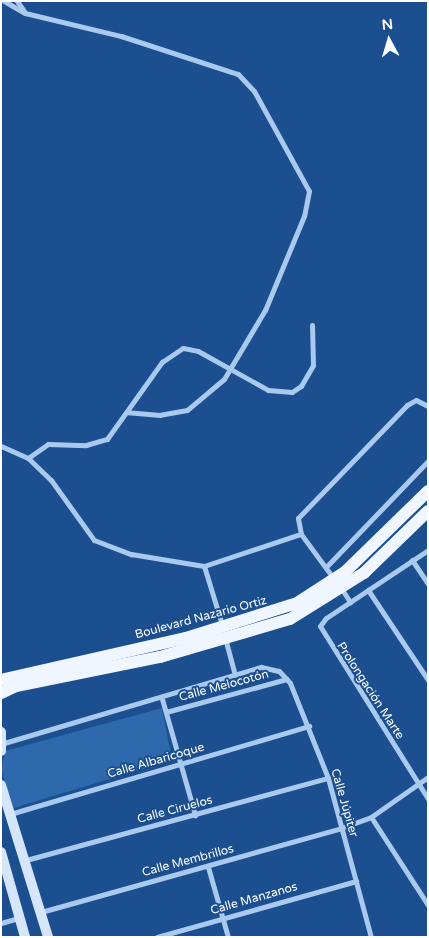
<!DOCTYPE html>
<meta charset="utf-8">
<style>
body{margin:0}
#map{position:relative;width:429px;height:938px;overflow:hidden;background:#1b4f8f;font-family:"Varela Round",sans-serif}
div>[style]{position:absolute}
.green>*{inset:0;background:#2e69ad}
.street>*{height:5px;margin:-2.5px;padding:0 2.5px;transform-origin:2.5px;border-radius:2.5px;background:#a9c9ee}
.secondary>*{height:10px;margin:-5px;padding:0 5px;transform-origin:5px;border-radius:5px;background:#d6e6fa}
.primary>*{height:12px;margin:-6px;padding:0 6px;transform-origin:6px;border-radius:6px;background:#f0f6ff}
span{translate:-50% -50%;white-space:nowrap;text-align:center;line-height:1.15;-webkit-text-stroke:4px #1b4f8f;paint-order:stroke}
.street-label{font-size:12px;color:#fff}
.frame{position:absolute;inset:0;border:2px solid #fff;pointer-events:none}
.north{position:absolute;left:364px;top:15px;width:50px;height:50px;-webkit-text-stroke:4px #1b4f8f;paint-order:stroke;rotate:354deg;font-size:14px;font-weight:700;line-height:20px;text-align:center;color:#fff}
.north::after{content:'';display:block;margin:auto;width:18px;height:22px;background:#fff;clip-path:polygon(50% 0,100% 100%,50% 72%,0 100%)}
</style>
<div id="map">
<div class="green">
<i style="clip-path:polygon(162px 708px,172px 760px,14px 808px,1px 770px,5px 751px)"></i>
</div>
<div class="street">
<i style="left:4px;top:1px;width:24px;rotate:30deg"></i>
<i style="left:25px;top:13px;width:99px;rotate:13.5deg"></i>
<i style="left:121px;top:36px;width:123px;rotate:18deg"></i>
<i style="left:238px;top:74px;width:23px;rotate:47deg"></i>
<i style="left:254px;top:91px;width:114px;rotate:61.2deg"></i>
<i style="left:309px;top:191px;width:25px;rotate:101deg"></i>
<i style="left:304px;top:216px;width:102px;rotate:112.5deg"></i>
<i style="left:265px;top:310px;width:80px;rotate:120.7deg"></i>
<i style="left:224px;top:379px;width:48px;rotate:140deg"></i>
<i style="left:187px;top:410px;width:27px;rotate:170deg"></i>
<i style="left:160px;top:415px;width:32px;rotate:-175deg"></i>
<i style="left:17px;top:1px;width:12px;rotate:55deg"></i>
<i style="left:1px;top:446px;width:30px;rotate:24deg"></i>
<i style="left:28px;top:458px;width:32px;rotate:44deg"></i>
<i style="left:51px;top:480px;width:74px;rotate:54.4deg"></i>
<i style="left:94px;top:540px;width:40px;rotate:21deg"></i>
<i style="left:131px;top:554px;width:74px;rotate:9.3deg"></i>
<i style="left:204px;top:566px;width:102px;rotate:-18.3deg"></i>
<i style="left:28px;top:458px;width:24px;rotate:-35deg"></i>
<i style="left:48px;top:444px;width:38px;rotate:2deg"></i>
<i style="left:86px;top:445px;width:22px;rotate:-16deg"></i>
<i style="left:107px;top:439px;width:95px;rotate:-54.5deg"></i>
<i style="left:162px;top:362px;width:25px;rotate:-34deg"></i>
<i style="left:183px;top:348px;width:15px;rotate:11deg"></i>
<i style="left:198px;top:351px;width:80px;rotate:29.1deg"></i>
<i style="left:268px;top:390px;width:24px;rotate:5deg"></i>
<i style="left:292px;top:392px;width:11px;rotate:-34deg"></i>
<i style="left:301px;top:386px;width:24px;rotate:-60deg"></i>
<i style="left:313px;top:365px;width:40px;rotate:-91.4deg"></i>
<i style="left:428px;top:550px;width:123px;rotate:146.3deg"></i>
<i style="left:326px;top:618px;width:10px;rotate:127deg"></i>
<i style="left:320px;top:626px;width:204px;rotate:58deg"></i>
<i style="left:412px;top:560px;width:29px;rotate:56deg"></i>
<i style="left:204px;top:566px;width:62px;rotate:73deg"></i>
<i style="left:326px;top:567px;width:147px;rotate:-46.1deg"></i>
<i style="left:334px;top:579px;width:56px;rotate:-126.3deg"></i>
<i style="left:301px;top:534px;width:16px;rotate:-101deg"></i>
<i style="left:298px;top:518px;width:157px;rotate:-46deg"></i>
<i style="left:407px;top:405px;width:10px;rotate:-29deg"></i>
<i style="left:416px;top:400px;width:13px;rotate:27deg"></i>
<i style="left:341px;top:588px;width:17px;rotate:57deg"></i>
<i style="left:368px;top:590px;width:108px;rotate:56.3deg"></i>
<i style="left:225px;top:638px;width:38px;rotate:75deg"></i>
<i style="left:162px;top:699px;width:121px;rotate:74.1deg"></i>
<i style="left:166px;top:712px;width:125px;rotate:-15.3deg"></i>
<i style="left:4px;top:743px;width:268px;rotate:-16.5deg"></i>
<i style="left:261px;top:667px;width:18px;rotate:13deg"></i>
<i style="left:279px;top:671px;width:16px;rotate:47deg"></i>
<i style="left:290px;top:683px;width:102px;rotate:68.2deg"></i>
<i style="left:328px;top:778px;width:165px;rotate:74.9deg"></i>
<i style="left:10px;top:814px;width:312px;rotate:-16.4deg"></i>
<i style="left:371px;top:817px;width:105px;rotate:57.1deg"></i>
<i style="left:26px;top:860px;width:313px;rotate:-15.2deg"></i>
<i style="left:208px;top:867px;width:73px;rotate:74.1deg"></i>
<i style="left:41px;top:912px;width:312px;rotate:-15.6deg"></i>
<i style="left:341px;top:828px;width:32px;rotate:-20deg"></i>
<i style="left:371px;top:817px;width:70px;rotate:-35.1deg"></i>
<i style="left:1px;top:923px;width:19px;rotate:-16deg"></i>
<i style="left:157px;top:937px;width:207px;rotate:-15.7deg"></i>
</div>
<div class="secondary">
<i style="left:1px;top:732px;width:19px;rotate:90deg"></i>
<i style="left:1px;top:785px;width:159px;rotate:72.8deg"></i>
<i style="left:1px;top:852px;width:88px;rotate:74.2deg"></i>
</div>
<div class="primary">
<i style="left:1px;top:680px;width:190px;rotate:-12.8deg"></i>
<i style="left:186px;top:638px;width:116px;rotate:-17.5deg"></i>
<i style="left:297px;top:603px;width:57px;rotate:-32.9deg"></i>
<i style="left:345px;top:572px;width:116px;rotate:-44.3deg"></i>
<i style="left:1px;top:693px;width:17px;rotate:-25deg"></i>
<i style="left:16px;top:686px;width:147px;rotate:-11.4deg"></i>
<i style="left:160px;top:657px;width:135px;rotate:-16.3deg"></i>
<i style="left:290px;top:619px;width:87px;rotate:-31.9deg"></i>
<i style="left:364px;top:573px;width:89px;rotate:-44.1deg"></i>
</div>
<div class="street-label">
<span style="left:201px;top:618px;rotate:-15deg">Boulevard Nazario Ortiz</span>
<span style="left:224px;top:686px;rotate:-15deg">Calle Melocotón</span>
<span style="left:370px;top:691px;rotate:57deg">Prolongación Marte</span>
<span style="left:156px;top:761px;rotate:-16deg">Calle Albaricoque</span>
<span style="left:344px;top:803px;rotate:74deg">Calle Júpiter</span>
<span style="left:175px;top:810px;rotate:-15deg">Calle Ciruelos</span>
<span style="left:188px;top:861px;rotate:-15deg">Calle Membrillos</span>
<span style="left:254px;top:899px;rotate:-16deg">Calle Manzanos</span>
</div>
<div class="frame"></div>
<div class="north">N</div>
</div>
